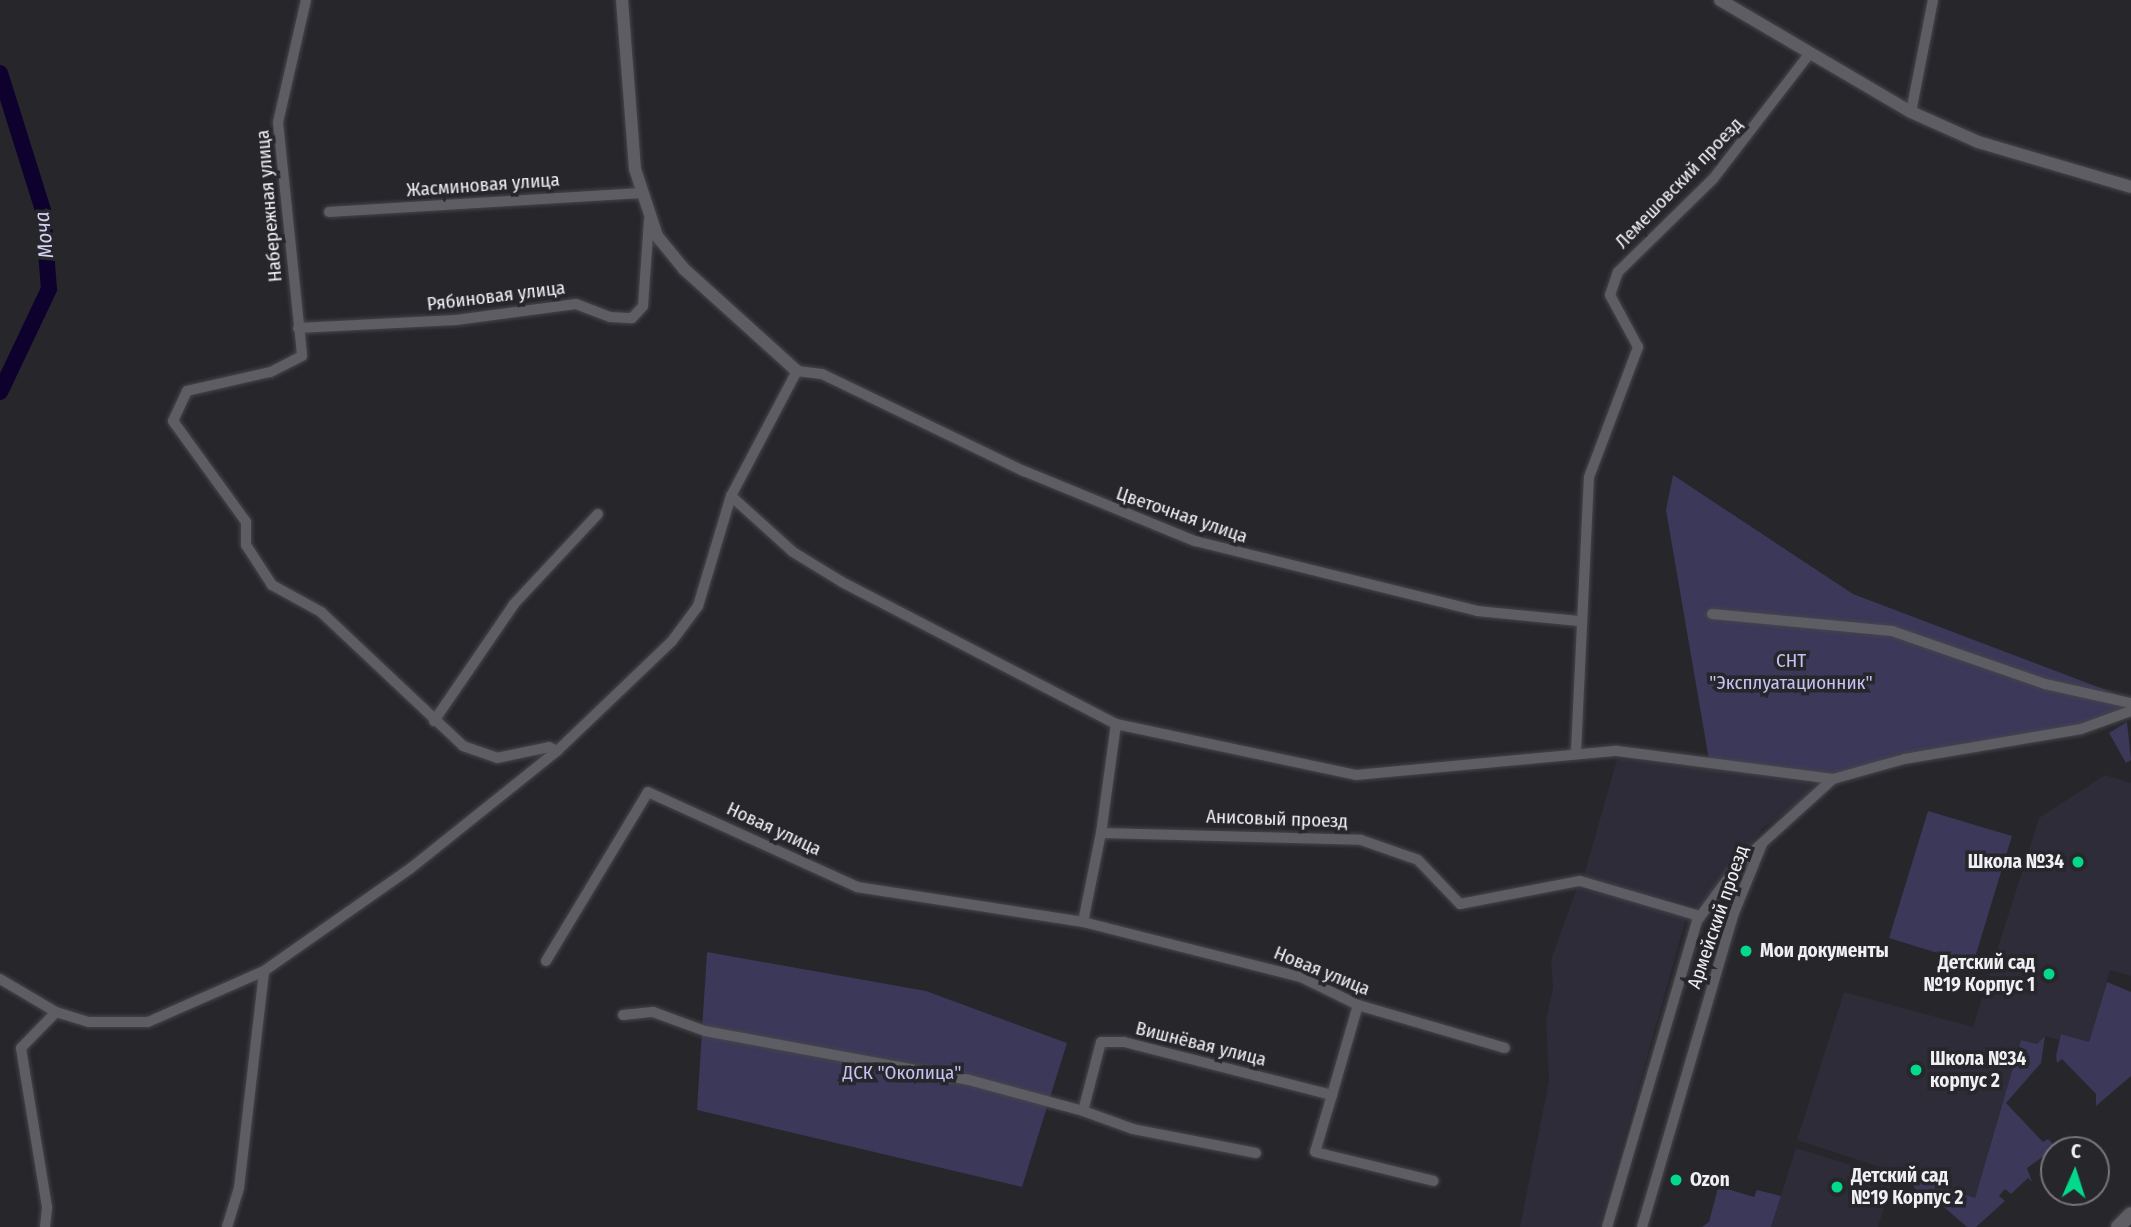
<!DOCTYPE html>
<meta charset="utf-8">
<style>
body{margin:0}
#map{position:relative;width:2131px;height:1227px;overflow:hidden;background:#26262b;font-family:"Fira Sans Condensed",sans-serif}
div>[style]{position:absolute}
.built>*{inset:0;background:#2d2c38}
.green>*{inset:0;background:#3b385a}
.river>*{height:16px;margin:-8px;padding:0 8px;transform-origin:8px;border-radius:8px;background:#0e012e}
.roads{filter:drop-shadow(0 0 2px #45454a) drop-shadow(0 0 2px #45454a)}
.minor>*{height:10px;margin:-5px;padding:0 5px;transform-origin:5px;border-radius:5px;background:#5d5d63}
.tertiary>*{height:12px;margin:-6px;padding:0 6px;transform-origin:6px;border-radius:6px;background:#5d5d63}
.secondary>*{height:14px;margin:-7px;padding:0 7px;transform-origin:7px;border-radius:7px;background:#5d5d63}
.dots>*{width:19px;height:19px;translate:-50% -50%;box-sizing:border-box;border:4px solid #26262b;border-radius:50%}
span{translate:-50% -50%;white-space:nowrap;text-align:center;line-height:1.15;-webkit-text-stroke:7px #26262b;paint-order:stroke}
.street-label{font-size:19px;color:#f0f0f4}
.park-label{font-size:19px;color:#c6c2f4}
.poi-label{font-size:19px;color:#f0f0f4;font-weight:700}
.right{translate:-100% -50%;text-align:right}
.left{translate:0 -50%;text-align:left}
.water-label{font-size:21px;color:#d4d2f4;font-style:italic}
.north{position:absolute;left:2040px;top:1136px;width:70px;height:70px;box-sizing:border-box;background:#26262b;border:2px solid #77777b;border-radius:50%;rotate:3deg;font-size:19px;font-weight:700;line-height:28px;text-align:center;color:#f0f0f4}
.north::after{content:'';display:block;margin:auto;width:24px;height:32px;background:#03d98b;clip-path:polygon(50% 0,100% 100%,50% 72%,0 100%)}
</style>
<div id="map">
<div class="built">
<i style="clip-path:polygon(1617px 759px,1718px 768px,1816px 784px,1814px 793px,1763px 828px,1701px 907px,1583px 879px)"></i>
<i style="clip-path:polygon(2105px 775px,2131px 783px,2131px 976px,2110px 970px,2089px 1042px,2061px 1034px,2059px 1040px,2045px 1036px,2037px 1044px,2021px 1040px,1975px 1198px,1797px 1140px,1844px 992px,1973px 1027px,2039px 818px)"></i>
<i style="clip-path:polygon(1577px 888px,1687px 915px,1599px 1227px,1520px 1227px,1549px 1081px,1546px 1021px,1553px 987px,1551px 960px)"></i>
<i style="clip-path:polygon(1796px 1148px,1893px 1178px,1878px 1227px,1771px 1227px)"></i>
</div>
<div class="green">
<i style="clip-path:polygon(1673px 475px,1853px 594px,2127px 698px,2127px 711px,2083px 727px,1900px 754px,1833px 777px,1709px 760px,1666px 510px)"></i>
<i style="clip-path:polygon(2127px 722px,2131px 760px,2126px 763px,2109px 733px)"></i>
<i style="clip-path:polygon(1928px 811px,2012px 836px,1973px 964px,1889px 938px)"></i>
<i style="clip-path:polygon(707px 952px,926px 991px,1067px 1043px,1022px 1187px,697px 1110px)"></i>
<i style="clip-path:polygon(2107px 982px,2131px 992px,2131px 1076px,2096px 1106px,2096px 1094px,2062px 1059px,2057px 1063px,2056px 1056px,2061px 1034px,2089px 1042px)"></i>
<i style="clip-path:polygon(2045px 1036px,2041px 1063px,2006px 1103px,2043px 1142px,2048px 1139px,2056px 1147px,2027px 1168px,2032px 1182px,2028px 1178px,2011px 1194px,2005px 1189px,1999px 1196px,2005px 1201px,1976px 1227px,1967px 1227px,1930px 1195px,1924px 1200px,1905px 1175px,1975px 1198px,2021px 1040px,2037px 1044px)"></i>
<i style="clip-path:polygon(1720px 1180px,1724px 1188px,1754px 1197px,1757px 1190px,1781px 1196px,1771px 1227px,1702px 1227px,1709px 1222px)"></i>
</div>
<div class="river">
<i style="left:0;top:73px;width:144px;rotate:72.6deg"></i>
<i style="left:43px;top:210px;width:79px;rotate:85.7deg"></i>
<i style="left:49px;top:289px;width:114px;rotate:115.4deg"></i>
</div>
<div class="roads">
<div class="minor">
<i style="left:306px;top:0;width:125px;rotate:102.9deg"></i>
<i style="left:278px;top:122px;width:235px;rotate:84.1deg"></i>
<i style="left:302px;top:356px;width:36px;rotate:153deg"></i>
<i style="left:270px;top:372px;width:85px;rotate:167.1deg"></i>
<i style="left:187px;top:391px;width:33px;rotate:115deg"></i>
<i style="left:173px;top:421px;width:125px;rotate:54.1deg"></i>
<i style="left:246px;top:522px;width:23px;rotate:90deg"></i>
<i style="left:246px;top:545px;width:48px;rotate:57deg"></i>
<i style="left:272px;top:585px;width:56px;rotate:28.9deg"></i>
<i style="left:321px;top:612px;width:195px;rotate:43.3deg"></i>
<i style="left:463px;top:746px;width:36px;rotate:19deg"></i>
<i style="left:497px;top:758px;width:53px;rotate:-11.9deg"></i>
<i style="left:549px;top:747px;width:9px;rotate:27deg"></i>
<i style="left:1911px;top:112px;width:114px;rotate:-78.9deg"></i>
<i style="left:329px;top:212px;width:312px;rotate:-3.5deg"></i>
<i style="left:298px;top:328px;width:158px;rotate:-2.9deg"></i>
<i style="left:456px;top:320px;width:121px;rotate:-7.6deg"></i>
<i style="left:576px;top:304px;width:36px;rotate:21deg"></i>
<i style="left:610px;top:317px;width:22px;rotate:3deg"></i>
<i style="left:632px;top:318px;width:16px;rotate:-47deg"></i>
<i style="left:643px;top:306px;width:86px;rotate:-86deg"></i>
<i style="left:731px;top:496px;width:84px;rotate:42.1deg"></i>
<i style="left:793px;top:552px;width:57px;rotate:31.5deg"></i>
<i style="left:842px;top:582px;width:309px;rotate:27.4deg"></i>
<i style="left:1116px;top:724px;width:245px;rotate:12deg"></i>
<i style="left:1356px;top:775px;width:262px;rotate:-5.3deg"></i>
<i style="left:1617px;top:751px;width:218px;rotate:7.4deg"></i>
<i style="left:1712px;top:614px;width:181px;rotate:5.4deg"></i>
<i style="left:1892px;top:631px;width:162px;rotate:19.1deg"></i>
<i style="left:2045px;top:684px;width:88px;rotate:12.5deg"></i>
<i style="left:434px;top:721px;width:142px;rotate:-55.6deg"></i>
<i style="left:514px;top:604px;width:123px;rotate:-47deg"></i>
<i style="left:1116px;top:724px;width:110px;rotate:97.8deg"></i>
<i style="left:1101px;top:833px;width:260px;rotate:1.5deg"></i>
<i style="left:1361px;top:840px;width:60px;rotate:19.3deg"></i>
<i style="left:1418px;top:860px;width:61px;rotate:46.3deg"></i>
<i style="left:1460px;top:904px;width:122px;rotate:-10.9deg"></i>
<i style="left:1580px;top:881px;width:125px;rotate:16.3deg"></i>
<i style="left:1576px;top:752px;width:275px;rotate:-87.3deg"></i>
<i style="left:1589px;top:477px;width:139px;rotate:-69.3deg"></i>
<i style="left:1638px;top:347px;width:59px;rotate:-118.3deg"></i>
<i style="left:1610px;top:295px;width:24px;rotate:-71deg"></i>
<i style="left:1618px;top:272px;width:133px;rotate:-44.4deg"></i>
<i style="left:1713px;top:179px;width:159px;rotate:-52.4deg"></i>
<i style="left:1083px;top:922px;width:225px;rotate:14.2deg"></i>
<i style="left:1301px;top:977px;width:64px;rotate:26.2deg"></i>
<i style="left:1358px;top:1005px;width:153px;rotate:16.3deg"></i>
<i style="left:546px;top:961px;width:197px;rotate:-58.9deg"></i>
<i style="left:648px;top:792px;width:230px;rotate:24.4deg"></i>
<i style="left:857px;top:887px;width:229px;rotate:8.8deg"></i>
<i style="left:1083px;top:922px;width:91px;rotate:-78.6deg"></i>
<i style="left:0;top:979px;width:65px;rotate:30.5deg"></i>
<i style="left:56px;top:1012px;width:34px;rotate:17deg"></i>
<i style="left:89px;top:1022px;width:59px"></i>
<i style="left:148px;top:1022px;width:127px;rotate:-23.7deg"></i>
<i style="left:264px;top:971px;width:179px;rotate:-35deg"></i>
<i style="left:411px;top:868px;width:187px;rotate:-38.7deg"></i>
<i style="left:557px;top:751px;width:159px;rotate:-43.7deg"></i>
<i style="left:672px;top:641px;width:44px;rotate:-53.4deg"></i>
<i style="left:698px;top:606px;width:115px;rotate:-73.3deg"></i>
<i style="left:731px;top:496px;width:141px;rotate:-62.2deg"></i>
<i style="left:797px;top:371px;width:25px;rotate:7deg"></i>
<i style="left:822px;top:374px;width:224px;rotate:25.7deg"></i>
<i style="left:1024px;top:471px;width:185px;rotate:22.3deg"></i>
<i style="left:1195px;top:541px;width:291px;rotate:13.9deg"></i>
<i style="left:1477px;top:611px;width:102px;rotate:5.6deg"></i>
<i style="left:623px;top:1015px;width:30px;rotate:-6deg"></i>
<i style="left:653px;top:1012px;width:55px;rotate:20.1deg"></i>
<i style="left:705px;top:1031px;width:269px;rotate:10.5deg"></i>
<i style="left:969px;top:1080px;width:118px;rotate:15.2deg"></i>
<i style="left:1332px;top:1095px;width:59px;rotate:106.6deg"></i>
<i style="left:1315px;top:1152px;width:122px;rotate:13.7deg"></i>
<i style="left:1256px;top:1153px;width:125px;rotate:-169deg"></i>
<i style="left:1133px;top:1129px;width:53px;rotate:-160.2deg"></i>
<i style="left:1083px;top:1111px;width:71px;rotate:-75.4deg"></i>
<i style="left:1101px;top:1042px;width:23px"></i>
<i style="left:1124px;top:1042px;width:215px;rotate:14.3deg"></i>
<i style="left:1332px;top:1095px;width:94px;rotate:-73.9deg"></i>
<i style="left:45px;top:1227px;width:20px;rotate:-84deg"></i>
<i style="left:47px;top:1207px;width:161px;rotate:-99.3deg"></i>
<i style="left:21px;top:1048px;width:50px;rotate:-45.8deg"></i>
<i style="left:227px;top:1227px;width:41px;rotate:-72.9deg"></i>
<i style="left:239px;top:1188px;width:218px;rotate:-83.4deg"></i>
<i style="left:1607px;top:1227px;width:319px;rotate:-73.6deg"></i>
<i style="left:1697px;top:921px;width:69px;rotate:-53.8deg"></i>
<i style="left:1738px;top:865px;width:128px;rotate:-42.2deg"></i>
<i style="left:1833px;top:779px;width:74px;rotate:-15.7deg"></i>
<i style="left:1904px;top:759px;width:180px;rotate:-9.6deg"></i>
<i style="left:2081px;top:729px;width:53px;rotate:-19.8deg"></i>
<i style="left:1642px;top:1227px;width:327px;rotate:-73.7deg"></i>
<i style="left:1734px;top:913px;width:74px;rotate:-67.9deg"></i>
</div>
<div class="tertiary">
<i style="left:622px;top:0;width:169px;rotate:85.6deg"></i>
<i style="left:635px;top:169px;width:71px;rotate:71.8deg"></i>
<i style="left:657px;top:236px;width:43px;rotate:50.7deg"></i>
<i style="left:684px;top:269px;width:152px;rotate:42.1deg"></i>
<i style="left:1720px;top:0;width:221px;rotate:30.4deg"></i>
<i style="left:1911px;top:112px;width:73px;rotate:24.1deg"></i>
<i style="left:1978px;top:142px;width:159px;rotate:16.4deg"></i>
</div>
<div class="secondary">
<i style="left:2118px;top:1227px;width:18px;rotate:-45deg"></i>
</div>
</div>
<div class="dots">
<i style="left:2078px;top:862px;background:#03d98b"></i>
<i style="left:1746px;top:951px;background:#03d98b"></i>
<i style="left:2049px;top:974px;background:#03d98b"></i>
<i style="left:1916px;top:1070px;background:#03d98b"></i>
<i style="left:1676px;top:1180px;background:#03d98b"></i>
<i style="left:1837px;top:1187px;background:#03d98b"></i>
</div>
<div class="street-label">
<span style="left:1679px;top:183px;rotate:-46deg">Лемешовский проезд</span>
<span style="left:483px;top:185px;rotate:-4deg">Жасминовая улица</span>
<span style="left:269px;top:206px;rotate:-95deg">Набережная улица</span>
<span style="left:496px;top:296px;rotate:-7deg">Рябиновая улица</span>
<span style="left:1182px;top:515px;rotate:19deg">Цветочная улица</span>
<span style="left:1277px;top:819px;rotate:2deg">Анисовый проезд</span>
<span style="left:774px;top:829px;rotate:25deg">Новая улица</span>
<span style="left:1718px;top:917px;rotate:-71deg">Армейский проезд</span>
<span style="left:1322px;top:971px;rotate:22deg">Новая улица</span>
<span style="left:1201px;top:1044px;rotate:14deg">Вишнёвая улица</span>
</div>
<div class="park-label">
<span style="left:1791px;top:672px">СНТ<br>"Эксплуатационник"</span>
<span style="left:902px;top:1073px">ДСК "Околица"</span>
</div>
<div class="poi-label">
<span class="right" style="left:2064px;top:862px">Школа №34</span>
<span class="left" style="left:1760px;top:951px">Мои документы</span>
<span class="right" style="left:2035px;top:974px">Детский сад<br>№19 Корпус 1</span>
<span class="left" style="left:1930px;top:1070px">Школа №34<br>корпус 2</span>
<span class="left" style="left:1851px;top:1187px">Детский сад<br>№19 Корпус 2</span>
<span class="left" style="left:1690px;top:1180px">Ozon</span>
</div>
<div class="water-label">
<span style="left:44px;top:235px;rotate:-96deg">Моча</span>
</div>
<div class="north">С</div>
</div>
